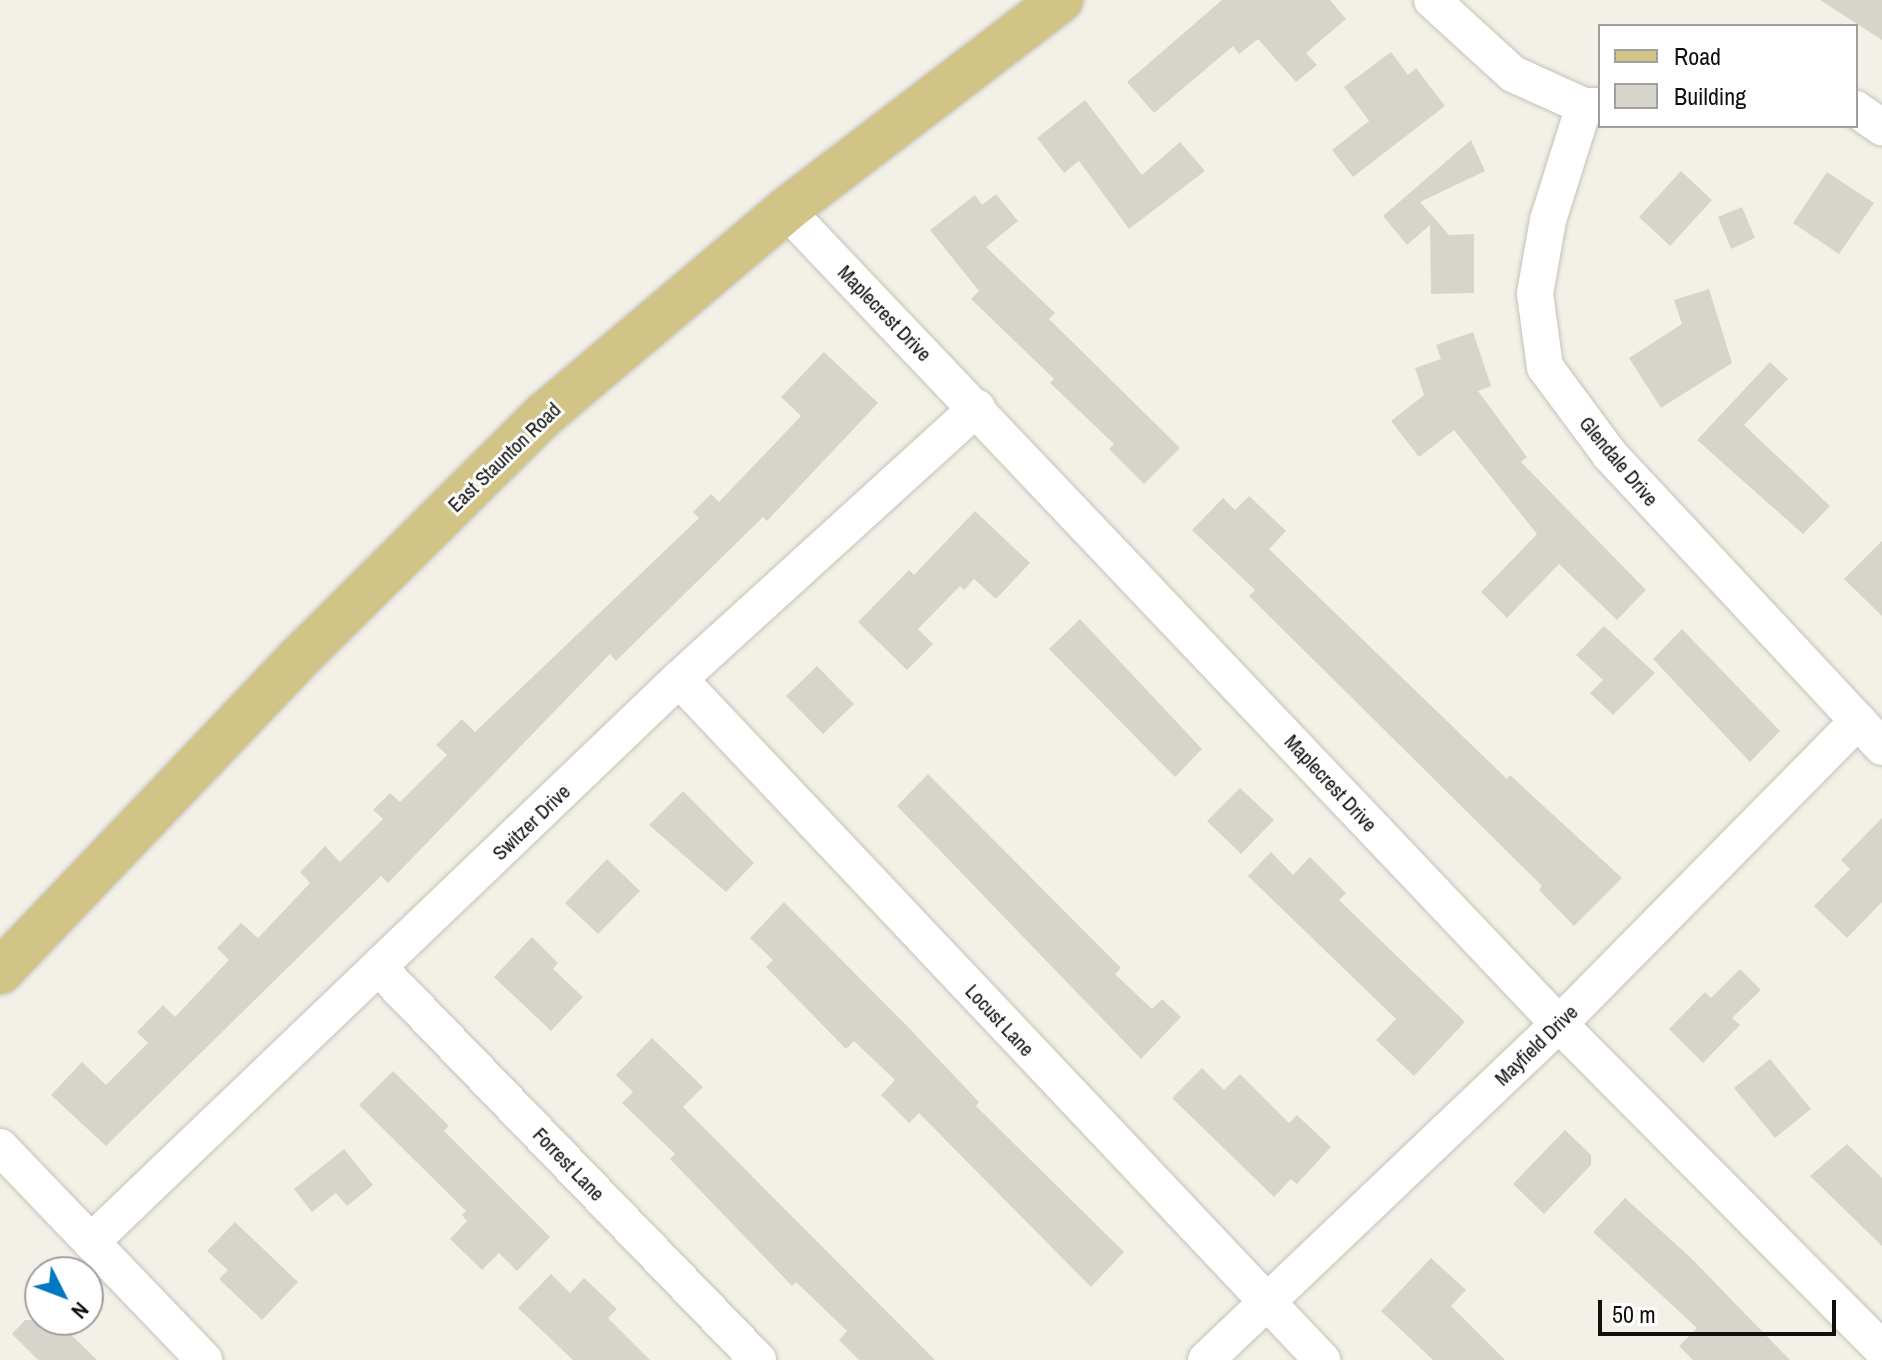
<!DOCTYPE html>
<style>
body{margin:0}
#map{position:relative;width:1882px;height:1360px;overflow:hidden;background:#f3f1e7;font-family:"Archivo Narrow",sans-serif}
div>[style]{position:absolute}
.building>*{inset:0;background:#d7d5cb}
.roads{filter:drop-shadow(0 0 2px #c4c2b9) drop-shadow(0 0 2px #c4c2b9)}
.minor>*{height:36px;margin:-18px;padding:0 18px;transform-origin:18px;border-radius:18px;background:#fff}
.major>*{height:44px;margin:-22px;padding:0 22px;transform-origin:22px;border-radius:22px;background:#d1c486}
span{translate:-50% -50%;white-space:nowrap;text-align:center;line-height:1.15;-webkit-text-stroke:6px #fff;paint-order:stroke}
.street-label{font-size:20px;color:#11100d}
.legend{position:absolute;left:1598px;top:24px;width:260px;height:104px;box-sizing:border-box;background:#fff;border:2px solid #a09f9e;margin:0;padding:10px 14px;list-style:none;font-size:24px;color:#11100d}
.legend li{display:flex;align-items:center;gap:16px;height:40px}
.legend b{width:40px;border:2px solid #a09f9e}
.north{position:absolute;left:24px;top:1256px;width:80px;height:80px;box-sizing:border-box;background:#fff;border:2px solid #a09f9e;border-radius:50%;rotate:132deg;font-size:22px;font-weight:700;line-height:32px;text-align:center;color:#11100d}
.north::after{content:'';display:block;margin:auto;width:28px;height:36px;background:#0078c1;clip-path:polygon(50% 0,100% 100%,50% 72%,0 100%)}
.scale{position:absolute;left:1598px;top:1300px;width:238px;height:36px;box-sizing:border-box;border:4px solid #11100d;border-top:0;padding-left:10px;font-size:24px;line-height:28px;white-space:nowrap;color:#11100d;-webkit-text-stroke:6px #fff;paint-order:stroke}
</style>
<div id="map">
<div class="building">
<i style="clip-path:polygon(1222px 0,1330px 0,1346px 19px,1306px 53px,1317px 65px,1296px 82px,1258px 39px,1239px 54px,1233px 46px,1154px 113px,1127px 82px)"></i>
<i style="clip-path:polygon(1820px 0,1882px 0,1882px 40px)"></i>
<i style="clip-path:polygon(1391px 52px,1408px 75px,1416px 68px,1445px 106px,1353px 177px,1332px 150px,1369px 121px,1344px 87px)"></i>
<i style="clip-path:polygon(1085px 100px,1142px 175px,1180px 142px,1205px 171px,1129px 229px,1079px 161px,1064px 173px,1037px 138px)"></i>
<i style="clip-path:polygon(1471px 140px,1485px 171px,1420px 202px,1449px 235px,1474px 234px,1474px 293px,1431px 294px,1430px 225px,1407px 245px,1383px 216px)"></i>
<i style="clip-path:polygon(1681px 171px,1712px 200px,1670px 246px,1639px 217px)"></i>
<i style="clip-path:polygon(1827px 172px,1874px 203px,1839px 254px,1793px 223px)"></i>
<i style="clip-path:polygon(996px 194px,1018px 221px,986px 247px,1055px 313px,1049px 319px,1180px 448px,1144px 484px,1109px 449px,1114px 444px,1050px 383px,1054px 379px,971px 299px,979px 291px,930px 230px,975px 195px,982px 205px)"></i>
<i style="clip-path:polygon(1742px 207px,1755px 238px,1731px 249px,1718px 217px)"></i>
<i style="clip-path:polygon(1709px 289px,1732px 363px,1661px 408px,1629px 358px,1682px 324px,1674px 300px)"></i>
<i style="clip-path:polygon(1473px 332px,1491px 386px,1478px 391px,1527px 457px,1521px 462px,1646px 590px,1617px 620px,1559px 564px,1507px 618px,1481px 592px,1537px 534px,1454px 430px,1419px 457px,1391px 421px,1424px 395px,1415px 368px,1441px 359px,1436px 345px)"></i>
<i style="clip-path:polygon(824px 352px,878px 403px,767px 521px,763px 517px,616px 661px,610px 654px,388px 883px,381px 876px,106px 1146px,51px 1095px,82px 1062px,106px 1085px,148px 1043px,137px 1032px,163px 1005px,175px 1017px,229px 960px,217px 948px,241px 923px,258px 938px,310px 883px,300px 872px,325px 846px,340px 862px,383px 819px,373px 810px,390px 793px,400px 802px,447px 755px,436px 745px,462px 719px,475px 732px,699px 518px,693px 512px,711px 494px,719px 502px,801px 416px,781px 397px)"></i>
<i style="clip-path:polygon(1770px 362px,1788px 379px,1744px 425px,1830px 506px,1803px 534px,1697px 440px)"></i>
<i style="clip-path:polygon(1249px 496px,1286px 531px,1269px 549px,1507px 779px,1510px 775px,1622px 878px,1574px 926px,1539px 890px,1542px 886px,1249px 596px,1255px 590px,1192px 530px,1223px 498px,1235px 510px)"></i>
<i style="clip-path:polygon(975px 511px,1030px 563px,996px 599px,974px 579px,964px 590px,960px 586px,918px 629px,933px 644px,907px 670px,858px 622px,909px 570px,914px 575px)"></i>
<i style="clip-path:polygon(1882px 541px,1882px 616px,1844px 579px)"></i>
<i style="clip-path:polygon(1080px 619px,1202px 749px,1175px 777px,1049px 649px)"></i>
<i style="clip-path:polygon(1604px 626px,1655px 673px,1613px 715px,1590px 693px,1603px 680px,1576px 655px)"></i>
<i style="clip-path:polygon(1682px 629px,1780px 731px,1750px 762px,1653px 659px)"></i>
<i style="clip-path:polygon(817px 666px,854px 704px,823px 734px,786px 696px)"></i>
<i style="clip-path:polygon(928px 774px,1121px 968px,1115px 974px,1152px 1009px,1162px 999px,1181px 1017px,1141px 1059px,897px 806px)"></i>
<i style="clip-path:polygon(1240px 788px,1274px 820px,1241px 854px,1207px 821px)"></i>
<i style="clip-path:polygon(683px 791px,754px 863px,726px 892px,649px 825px)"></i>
<i style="clip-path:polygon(1882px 818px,1882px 902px,1847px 938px,1814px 906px,1850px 869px,1841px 860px)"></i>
<i style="clip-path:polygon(1271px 852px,1293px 875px,1310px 857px,1346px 893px,1339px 900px,1465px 1022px,1414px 1076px,1376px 1040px,1396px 1019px,1248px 876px)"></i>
<i style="clip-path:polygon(607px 859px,640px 891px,598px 934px,565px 903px)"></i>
<i style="clip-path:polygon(784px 902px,909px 1028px,979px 1102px,976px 1106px,1124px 1252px,1091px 1287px,919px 1113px,909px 1123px,881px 1095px,895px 1080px,854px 1041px,846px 1049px,766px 967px,773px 960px,750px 938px)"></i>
<i style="clip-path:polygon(532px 937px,558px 963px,553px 969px,583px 997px,551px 1031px,494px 977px)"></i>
<i style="clip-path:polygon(1740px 969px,1761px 990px,1732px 1018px,1740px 1025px,1703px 1063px,1669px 1029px,1705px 992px,1711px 998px)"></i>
<i style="clip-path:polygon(652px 1038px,703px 1087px,683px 1107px,935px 1360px,859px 1360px,839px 1340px,847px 1331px,796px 1282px,792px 1286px,670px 1159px,675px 1154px,622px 1103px,633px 1092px,616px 1075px)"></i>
<i style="clip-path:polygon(1770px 1059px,1811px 1109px,1775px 1138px,1734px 1088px)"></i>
<i style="clip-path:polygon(1202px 1068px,1224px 1090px,1240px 1074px,1289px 1123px,1297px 1115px,1331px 1147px,1297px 1184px,1291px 1179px,1274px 1197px,1172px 1098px)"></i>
<i style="clip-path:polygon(393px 1071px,449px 1126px,444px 1131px,550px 1237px,517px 1271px,499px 1253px,482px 1270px,450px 1239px,467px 1221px,462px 1215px,466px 1211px,359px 1105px)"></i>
<i style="clip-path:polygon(1565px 1130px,1591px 1155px,1591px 1165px,1544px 1214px,1513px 1184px)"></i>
<i style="clip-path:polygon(1847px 1144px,1882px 1178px,1882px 1246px,1810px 1176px)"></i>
<i style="clip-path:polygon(344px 1149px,373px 1185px,347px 1206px,336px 1193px,312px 1212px,294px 1189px)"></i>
<i style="clip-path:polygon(1625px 1198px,1690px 1257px,1790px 1360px,1693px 1360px,1679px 1346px,1697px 1328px,1593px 1232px)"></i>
<i style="clip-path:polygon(235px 1222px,298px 1282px,262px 1320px,219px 1279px,228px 1270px,207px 1251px)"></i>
<i style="clip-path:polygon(1431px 1258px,1466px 1290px,1451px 1306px,1505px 1360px,1433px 1360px,1381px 1311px)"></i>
<i style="clip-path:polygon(551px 1274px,570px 1293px,584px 1278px,617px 1309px,608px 1318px,650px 1360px,573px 1360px,518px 1308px)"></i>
<i style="clip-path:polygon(25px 1320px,56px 1320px,97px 1360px,38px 1360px,12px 1334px)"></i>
</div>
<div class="roads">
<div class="minor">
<i style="left:1432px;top:0;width:110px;rotate:42.4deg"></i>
<i style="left:1513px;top:74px;width:78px;rotate:24.3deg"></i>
<i style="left:1584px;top:106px;width:16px"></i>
<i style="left:1584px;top:106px;width:120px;rotate:107.5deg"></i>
<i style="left:1548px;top:220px;width:75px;rotate:100deg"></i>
<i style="left:1535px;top:294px;width:74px;rotate:82.2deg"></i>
<i style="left:1545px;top:367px;width:109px;rotate:53.5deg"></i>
<i style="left:1610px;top:455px;width:399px;rotate:47deg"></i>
<i style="left:1856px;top:109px;width:32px;rotate:35deg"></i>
<i style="left:786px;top:210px;width:1123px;rotate:46.48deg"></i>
<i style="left:1559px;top:1024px;width:458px;rotate:45.2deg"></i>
<i style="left:679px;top:679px;width:937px;rotate:46.64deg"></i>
<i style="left:380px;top:969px;width:544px;rotate:45.97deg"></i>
<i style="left:0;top:1147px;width:295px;rotate:46.2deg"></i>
<i style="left:91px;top:1242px;width:814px;rotate:-43.76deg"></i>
<i style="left:679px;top:679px;width:403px;rotate:-42.3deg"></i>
<i style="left:1206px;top:1360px;width:487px;rotate:-43.6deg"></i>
<i style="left:1559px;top:1024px;width:426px;rotate:-45.4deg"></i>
</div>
<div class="major">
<i style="left:0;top:972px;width:431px;rotate:-46.4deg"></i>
<i style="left:297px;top:660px;width:349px;rotate:-44.8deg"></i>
<i style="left:545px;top:414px;width:316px;rotate:-40.2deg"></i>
<i style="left:786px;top:210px;width:346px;rotate:-37.4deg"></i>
</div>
</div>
<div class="street-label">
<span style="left:885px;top:313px;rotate:46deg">Maplecrest Drive</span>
<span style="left:504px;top:457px;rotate:-44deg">East Staunton Road</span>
<span style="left:1619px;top:461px;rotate:50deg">Glendale Drive</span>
<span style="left:1331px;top:783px;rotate:47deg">Maplecrest Drive</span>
<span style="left:531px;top:822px;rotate:-44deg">Switzer Drive</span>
<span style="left:1000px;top:1020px;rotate:47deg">Locust Lane</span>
<span style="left:1536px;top:1045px;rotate:-44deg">Mayfield Drive</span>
<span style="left:569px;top:1164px;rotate:46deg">Forrest Lane</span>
</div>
<ul class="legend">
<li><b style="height:10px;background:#d1c486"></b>Road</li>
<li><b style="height:22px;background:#d7d5cb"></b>Building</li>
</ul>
<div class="north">N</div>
<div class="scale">50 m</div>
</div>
